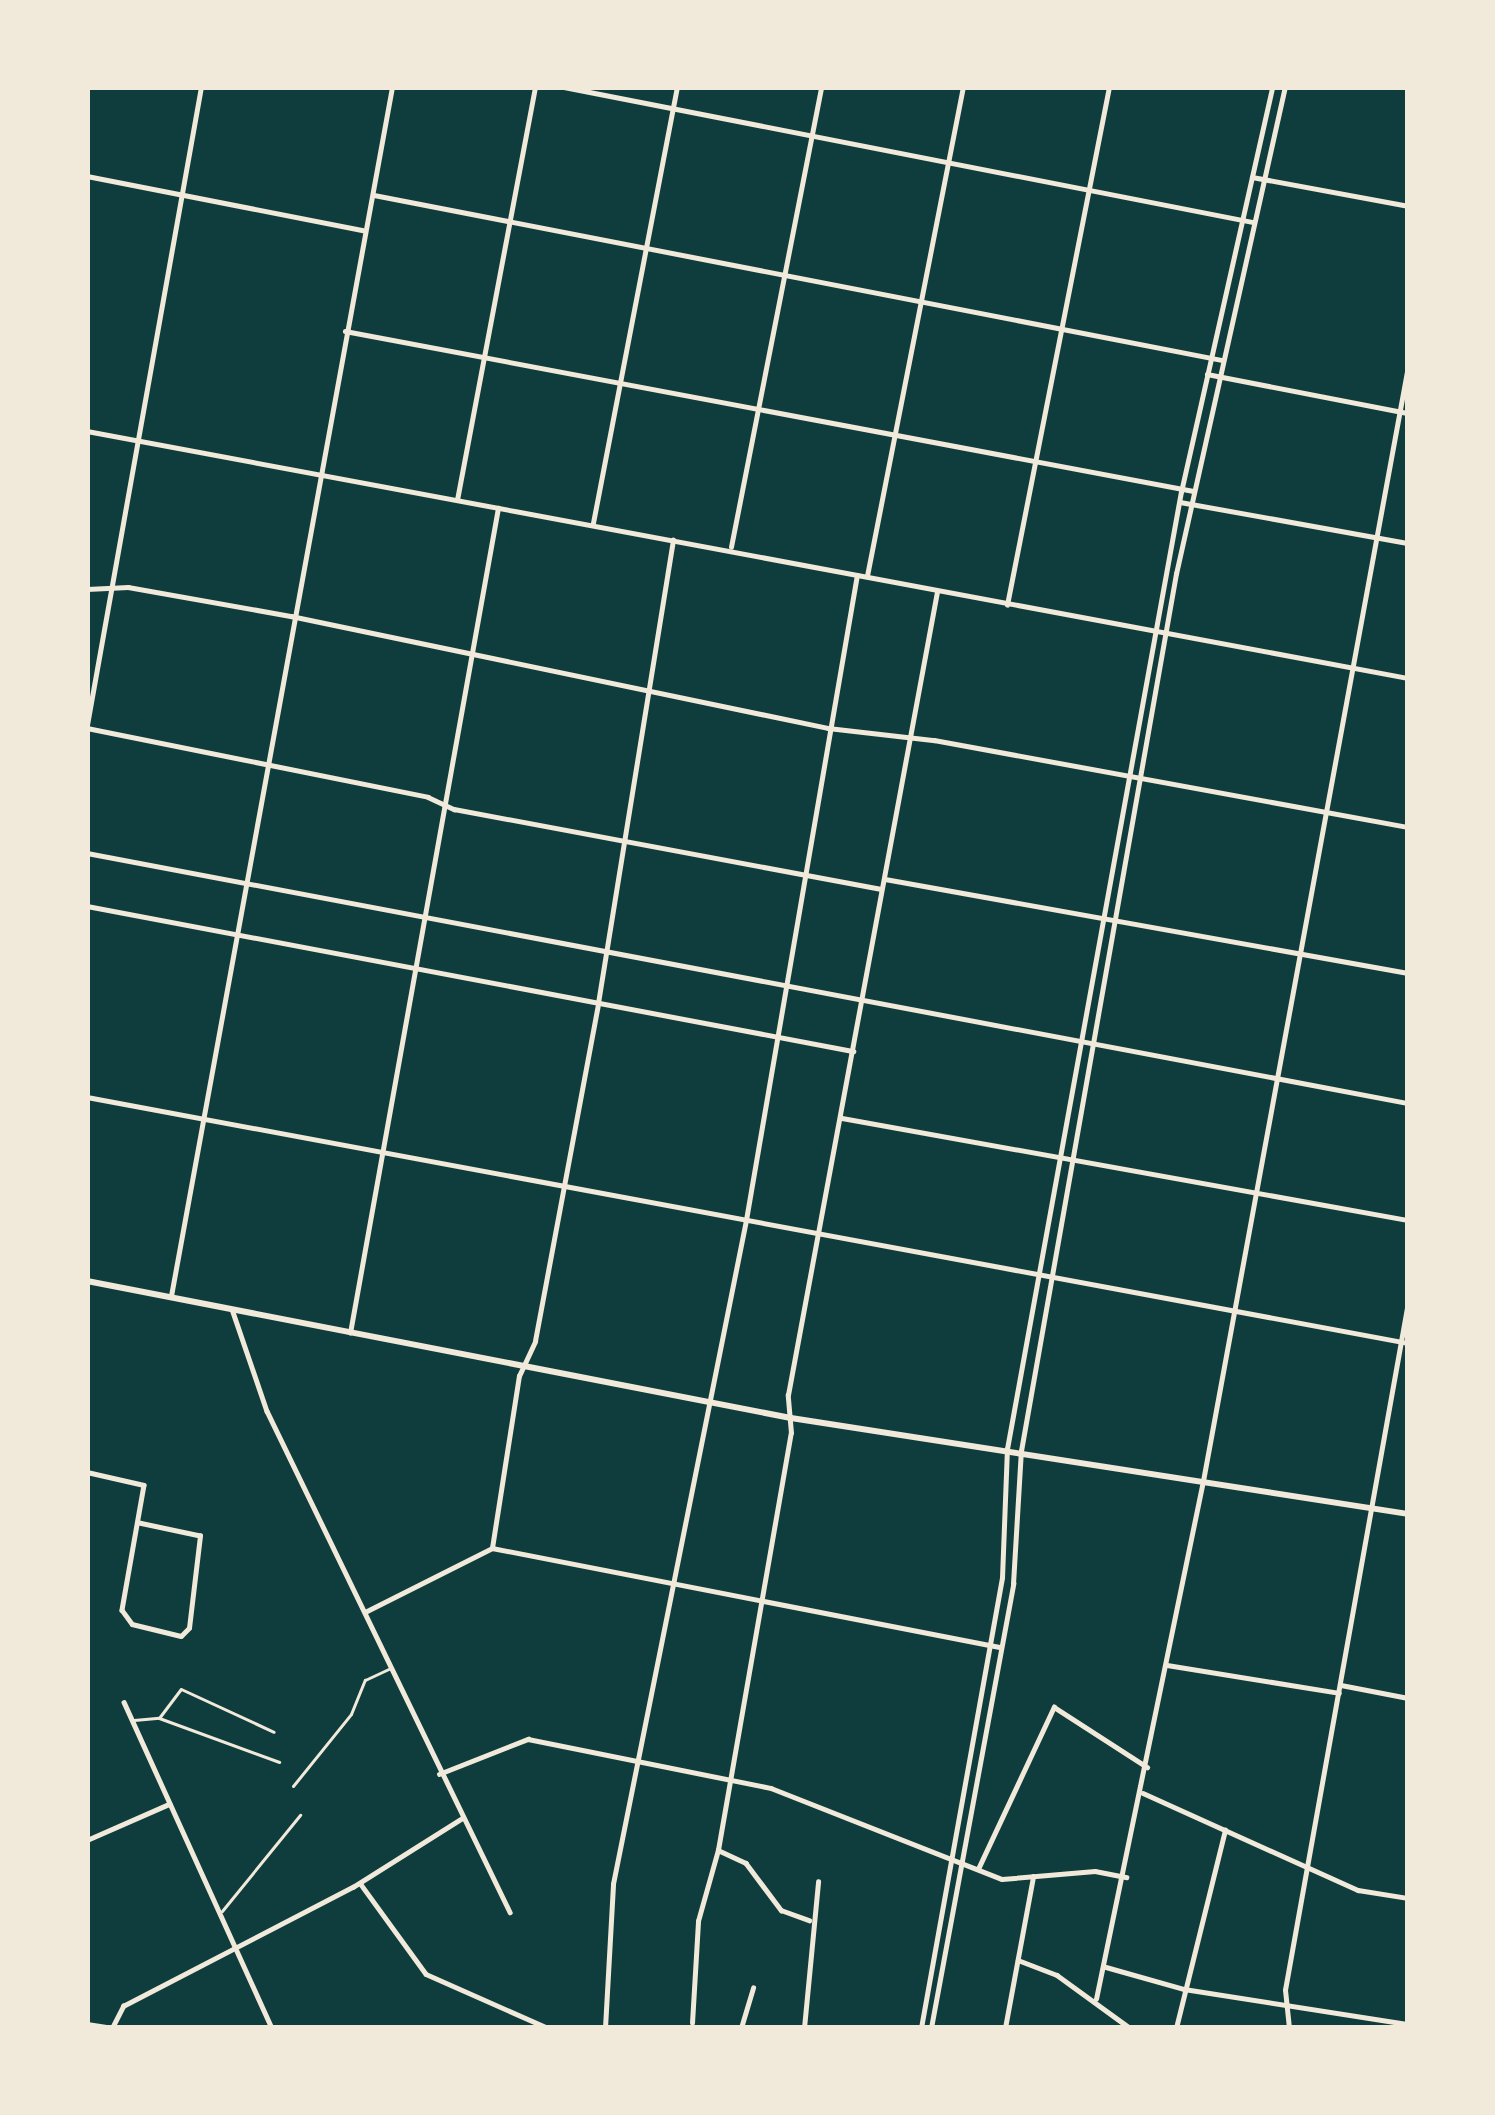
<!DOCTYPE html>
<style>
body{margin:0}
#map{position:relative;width:1495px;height:2115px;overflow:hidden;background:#0f3d3e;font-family:"Nunito Sans",sans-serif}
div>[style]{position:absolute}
.pedestrian>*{height:3px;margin:-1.5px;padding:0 1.5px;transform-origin:1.5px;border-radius:1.5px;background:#f1e9da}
.minor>*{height:4.5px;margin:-2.25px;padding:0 2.25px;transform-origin:2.25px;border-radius:2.25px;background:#f1e9da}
.tertiary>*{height:4.5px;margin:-2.25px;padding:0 2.25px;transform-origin:2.25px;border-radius:2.25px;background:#f1e9da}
.secondary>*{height:6px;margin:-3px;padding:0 3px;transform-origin:3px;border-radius:3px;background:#f1e9da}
span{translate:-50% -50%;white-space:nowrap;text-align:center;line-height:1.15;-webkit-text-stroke:10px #f1e9da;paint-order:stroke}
.frame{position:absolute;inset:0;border:90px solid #f1e9da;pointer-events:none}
</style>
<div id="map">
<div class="pedestrian">
<i style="left:159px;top:1718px;width:36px;rotate:-53deg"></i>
<i style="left:181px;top:1689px;width:102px;rotate:24.8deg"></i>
<i style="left:134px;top:1720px;width:25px;rotate:-5deg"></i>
<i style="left:159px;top:1718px;width:128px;rotate:20.1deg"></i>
<i style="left:293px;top:1786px;width:92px;rotate:-51.1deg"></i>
<i style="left:351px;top:1714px;width:37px;rotate:-68deg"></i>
<i style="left:365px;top:1680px;width:26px;rotate:-25deg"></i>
<i style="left:222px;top:1911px;width:124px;rotate:-50.9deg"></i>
</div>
<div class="minor">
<i style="left:564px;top:87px;width:702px;rotate:11.09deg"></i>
<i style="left:87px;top:176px;width:281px;rotate:11.1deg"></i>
<i style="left:1252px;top:177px;width:159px;rotate:10.5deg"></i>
<i style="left:374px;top:195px;width:864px;rotate:11.01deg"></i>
<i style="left:345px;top:331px;width:863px;rotate:10.68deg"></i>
<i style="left:1207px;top:374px;width:205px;rotate:11deg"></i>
<i style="left:87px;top:431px;width:1344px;rotate:10.59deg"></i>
<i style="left:457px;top:500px;width:420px;rotate:-79.3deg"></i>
<i style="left:1180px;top:502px;width:232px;rotate:10.2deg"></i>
<i style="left:593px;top:523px;width:444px;rotate:-79.1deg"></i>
<i style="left:731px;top:547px;width:469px;rotate:-78.9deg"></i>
<i style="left:867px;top:576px;width:498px;rotate:-78.9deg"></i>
<i style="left:87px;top:589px;width:41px;rotate:-2.8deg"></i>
<i style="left:128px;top:587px;width:166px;rotate:10.1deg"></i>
<i style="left:1007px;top:605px;width:528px;rotate:-78.86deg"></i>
<i style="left:87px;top:725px;width:648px;rotate:-79.87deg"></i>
<i style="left:87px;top:728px;width:348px;rotate:11.4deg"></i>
<i style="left:428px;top:797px;width:29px;rotate:25deg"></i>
<i style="left:454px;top:809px;width:433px;rotate:10.6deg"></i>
<i style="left:87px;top:853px;width:1344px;rotate:10.72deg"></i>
<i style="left:885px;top:879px;width:531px;rotate:10.19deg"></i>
<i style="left:87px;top:906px;width:780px;rotate:10.72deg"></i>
<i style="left:87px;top:1097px;width:1344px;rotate:10.55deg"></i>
<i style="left:842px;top:1118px;width:575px;rotate:10.22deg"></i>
<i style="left:232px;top:1309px;width:108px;rotate:71.1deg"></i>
<i style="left:267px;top:1411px;width:557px;rotate:64.13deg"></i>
<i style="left:350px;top:1333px;width:838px;rotate:-79.83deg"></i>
<i style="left:87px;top:1472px;width:58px;rotate:12.8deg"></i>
<i style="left:144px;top:1485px;width:127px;rotate:100deg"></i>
<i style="left:122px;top:1610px;width:17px;rotate:54deg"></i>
<i style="left:132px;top:1624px;width:50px;rotate:13.8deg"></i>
<i style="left:181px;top:1636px;width:11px;rotate:-45deg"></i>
<i style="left:189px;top:1628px;width:93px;rotate:-83.2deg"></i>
<i style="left:200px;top:1536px;width:62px;rotate:-168deg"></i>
<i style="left:492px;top:1548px;width:174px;rotate:-81.1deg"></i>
<i style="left:519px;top:1376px;width:38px;rotate:-65deg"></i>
<i style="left:535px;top:1341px;width:344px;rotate:-79.4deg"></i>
<i style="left:598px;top:1003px;width:469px;rotate:-80.8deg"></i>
<i style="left:365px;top:1612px;width:142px;rotate:-26.7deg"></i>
<i style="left:492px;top:1548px;width:518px;rotate:11.03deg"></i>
<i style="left:1167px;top:1665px;width:174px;rotate:9.2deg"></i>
<i style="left:1341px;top:1685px;width:68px;rotate:11deg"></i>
<i style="left:124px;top:1702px;width:358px;rotate:65.6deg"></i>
<i style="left:439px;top:1774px;width:96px;rotate:-21.5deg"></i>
<i style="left:528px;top:1739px;width:248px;rotate:11.4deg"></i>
<i style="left:771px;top:1788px;width:248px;rotate:21.5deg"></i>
<i style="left:1002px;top:1879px;width:93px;rotate:-4.9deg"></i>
<i style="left:1095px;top:1871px;width:32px;rotate:11deg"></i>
<i style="left:1143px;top:1793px;width:236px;rotate:24.3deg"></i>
<i style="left:1358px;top:1890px;width:51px;rotate:9.1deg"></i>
<i style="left:87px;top:1840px;width:90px;rotate:-23.7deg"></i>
<i style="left:718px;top:1850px;width:31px;rotate:25deg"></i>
<i style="left:746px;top:1863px;width:59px;rotate:53.3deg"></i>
<i style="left:781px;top:1910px;width:30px;rotate:20deg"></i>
<i style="left:978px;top:1869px;width:179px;rotate:-64.9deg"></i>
<i style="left:1054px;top:1707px;width:111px;rotate:32.8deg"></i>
<i style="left:360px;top:1883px;width:112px;rotate:54deg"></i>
<i style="left:426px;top:1974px;width:133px;rotate:23.9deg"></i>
<i style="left:1018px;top:1960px;width:42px;rotate:21deg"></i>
<i style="left:1057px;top:1975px;width:90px;rotate:36deg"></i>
<i style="left:1106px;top:1967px;width:81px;rotate:15.8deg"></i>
<i style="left:1184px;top:1989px;width:227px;rotate:8.9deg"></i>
<i style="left:1096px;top:1999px;width:529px;rotate:-78.33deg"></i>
<i style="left:1203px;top:1481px;width:1134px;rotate:-79.58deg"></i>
<i style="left:692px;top:2023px;width:102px;rotate:-86.6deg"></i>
<i style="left:698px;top:1921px;width:74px;rotate:-74.3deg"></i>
<i style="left:718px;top:1850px;width:423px;rotate:-80.1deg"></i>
<i style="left:791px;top:1433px;width:38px;rotate:-95deg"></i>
<i style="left:788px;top:1395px;width:817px;rotate:-79.49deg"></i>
<i style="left:87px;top:2024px;width:24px;rotate:9deg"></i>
<i style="left:112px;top:2028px;width:25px;rotate:-63deg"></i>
<i style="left:123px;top:2006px;width:259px;rotate:-27.4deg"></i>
<i style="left:353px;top:1887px;width:128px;rotate:-32.2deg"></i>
<i style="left:605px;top:2028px;width:144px;rotate:-86.8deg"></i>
<i style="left:613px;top:1884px;width:677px;rotate:-78.67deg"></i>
<i style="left:746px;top:1220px;width:654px;rotate:-80.24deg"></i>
<i style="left:741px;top:2028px;width:42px;rotate:-73.3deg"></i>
<i style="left:804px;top:2028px;width:147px;rotate:-84.5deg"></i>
<i style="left:1005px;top:2028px;width:154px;rotate:-79.5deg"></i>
<i style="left:1176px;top:2028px;width:204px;rotate:-76.1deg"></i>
<i style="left:1289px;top:2028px;width:38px;rotate:-96deg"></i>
<i style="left:1285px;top:1990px;width:699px;rotate:-79.86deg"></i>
</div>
<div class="tertiary">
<i style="left:291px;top:616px;width:549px;rotate:11.78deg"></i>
<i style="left:828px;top:728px;width:107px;rotate:6.5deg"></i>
<i style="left:934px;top:740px;width:482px;rotate:10.4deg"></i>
<i style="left:171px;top:1296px;width:1229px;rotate:-79.64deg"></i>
<i style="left:921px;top:2028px;width:457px;rotate:-79.8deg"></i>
<i style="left:1002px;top:1578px;width:129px;rotate:-87.8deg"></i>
<i style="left:1007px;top:1449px;width:973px;rotate:-79.7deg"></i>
<i style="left:1181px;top:492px;width:415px;rotate:-77.3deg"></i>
<i style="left:931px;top:2028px;width:452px;rotate:-79.5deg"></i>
<i style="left:1013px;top:1584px;width:133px;rotate:-86.6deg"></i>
<i style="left:1021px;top:1451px;width:891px;rotate:-79.98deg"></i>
<i style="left:1176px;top:574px;width:499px;rotate:-77.4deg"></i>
</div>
<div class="secondary">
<i style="left:87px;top:1281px;width:717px;rotate:11.01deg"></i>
<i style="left:791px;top:1418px;width:624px;rotate:8.84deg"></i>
</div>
<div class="frame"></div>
</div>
